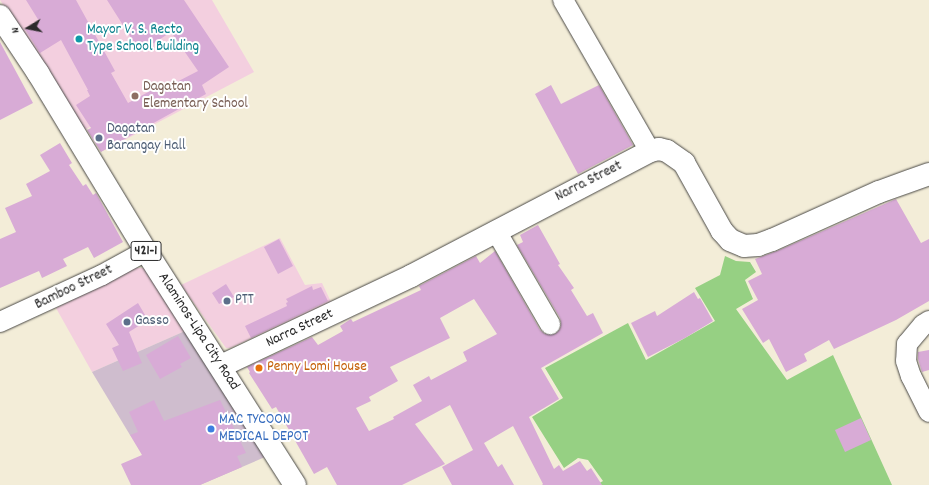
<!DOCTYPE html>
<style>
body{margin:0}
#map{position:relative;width:929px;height:485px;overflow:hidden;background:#f3edd8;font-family:Dekko,sans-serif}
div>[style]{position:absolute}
.built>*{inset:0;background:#f3cfdf}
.industrial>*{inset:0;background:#cfbdce}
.green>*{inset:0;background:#96d083}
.building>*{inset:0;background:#d8abd6}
.roads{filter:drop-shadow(0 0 1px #494845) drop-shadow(0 0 1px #494845)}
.street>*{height:20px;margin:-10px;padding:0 10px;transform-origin:10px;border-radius:10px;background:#fff}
.secondary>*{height:22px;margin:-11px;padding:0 11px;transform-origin:11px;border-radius:11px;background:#fff}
.primary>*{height:22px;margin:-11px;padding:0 11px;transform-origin:11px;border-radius:11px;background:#fff}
.dots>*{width:11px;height:11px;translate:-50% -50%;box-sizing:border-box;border:2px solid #fff;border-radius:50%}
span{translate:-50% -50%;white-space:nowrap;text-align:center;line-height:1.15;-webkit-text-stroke:4px #fff;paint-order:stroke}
.shield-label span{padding:1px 3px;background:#fff;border:1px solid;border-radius:3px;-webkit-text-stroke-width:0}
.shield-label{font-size:14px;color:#2b2b2b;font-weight:700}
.culture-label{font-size:15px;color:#0d838f}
.left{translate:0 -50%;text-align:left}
.education-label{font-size:15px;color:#785e54}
.service-label{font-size:15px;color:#4e5e75}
.street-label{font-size:15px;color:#2b2b2b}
.food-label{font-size:15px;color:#c56008}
.shop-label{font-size:15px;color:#366cbe}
.north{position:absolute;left:8px;top:8px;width:40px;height:40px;-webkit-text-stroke:3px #fff;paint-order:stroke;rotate:260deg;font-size:11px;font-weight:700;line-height:16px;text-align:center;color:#2b2b2b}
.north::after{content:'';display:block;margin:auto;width:14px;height:18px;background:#2b2b2b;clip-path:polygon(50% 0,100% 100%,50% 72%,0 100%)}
</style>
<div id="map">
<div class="built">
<i style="clip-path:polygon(0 0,212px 0,254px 72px,115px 145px,100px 121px,85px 130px)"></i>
<i style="clip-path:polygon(280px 238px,305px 285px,322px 283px,331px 302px,230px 348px,226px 348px,181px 285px)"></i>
<i style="clip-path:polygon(134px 268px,143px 268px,146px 270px,185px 331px,92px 372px,56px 308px)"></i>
</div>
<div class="industrial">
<i style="clip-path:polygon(185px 331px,265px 457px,200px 485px,130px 435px,92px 372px)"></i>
</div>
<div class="green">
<i style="clip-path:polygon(725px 256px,736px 261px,750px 262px,756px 272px,745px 280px,753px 299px,736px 309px,787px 380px,833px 355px,892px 485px,596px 485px,603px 481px,588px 460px,578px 458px,564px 468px,532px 417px,563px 398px,545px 368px,628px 323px,646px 360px,715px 321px,695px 288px,720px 275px)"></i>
</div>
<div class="building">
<i style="clip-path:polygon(26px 0,76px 0,115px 71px,111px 73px,128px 103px,165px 83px,167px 87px,198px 71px,171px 32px,140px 52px,107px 0,184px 0,229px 67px,202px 85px,206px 94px,101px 152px,87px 130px,91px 128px,76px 105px,90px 96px,87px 90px,88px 90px,61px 40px,40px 53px,25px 29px,39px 21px)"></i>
<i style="clip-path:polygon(0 42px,33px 103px,0 120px)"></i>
<i style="clip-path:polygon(551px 85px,561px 104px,599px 85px,633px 145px,578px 174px,535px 94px)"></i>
<i style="clip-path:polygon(60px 143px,72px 163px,69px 165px,83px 186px,86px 184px,93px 195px,96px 193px,123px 242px,94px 258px,88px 247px,63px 259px,67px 266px,42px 278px,39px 271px,0 288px,0 239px,16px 232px,5px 208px,32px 196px,26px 184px,50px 171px,40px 155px)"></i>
<i style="clip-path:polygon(896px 199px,921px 243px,929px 239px,929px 301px,896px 320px,834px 349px,829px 340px,804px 354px,807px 361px,786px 372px,769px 339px,763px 343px,742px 309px,758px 300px,748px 281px,762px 274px,755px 259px,777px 251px)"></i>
<i style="clip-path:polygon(evenodd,538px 225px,560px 264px,558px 265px,574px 288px,571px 290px,587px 316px,593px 313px,603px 333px,541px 368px,559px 399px,529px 417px,554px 469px,559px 465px,563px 471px,580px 461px,587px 471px,591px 468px,602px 485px,542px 485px,543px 484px,513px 426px,484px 443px,498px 467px,502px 464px,514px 485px,452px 485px,442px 467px,473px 450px,450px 405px,415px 424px,445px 464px,402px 485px,337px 485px,327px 467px,314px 474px,276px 407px,272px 409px,249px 373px,250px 372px,247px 367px,312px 337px,318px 345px,343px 331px,340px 326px,351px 319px,353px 322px,421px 290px,419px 286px,476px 256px,480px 263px,495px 251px,540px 330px,545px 334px,555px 334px,560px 329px,561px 324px,560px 318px,517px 245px,523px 242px,520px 235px,538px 225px,474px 299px,497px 334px,463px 352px,467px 361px,431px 380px,429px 376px,413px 385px,422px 401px,393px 417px,394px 419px,369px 431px,356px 408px,371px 401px,369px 397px,398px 381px,390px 367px,450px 338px,440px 318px,474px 299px)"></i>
<i style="clip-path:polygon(279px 239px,293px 266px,278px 274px,264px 247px)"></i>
<i style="clip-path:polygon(226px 284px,234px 297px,219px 304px,212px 293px)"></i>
<i style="clip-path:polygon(312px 286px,313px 290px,321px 287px,328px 301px,251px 338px,245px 326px,287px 306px,286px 303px,288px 302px,286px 299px)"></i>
<i style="clip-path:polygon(694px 292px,698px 299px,700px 298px,713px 321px,685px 338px,648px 357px,631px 323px,655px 311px,657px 316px)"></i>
<i style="clip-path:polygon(138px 303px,148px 320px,129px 332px,142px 363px,123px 371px,112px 348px,119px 345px,106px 324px)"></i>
<i style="clip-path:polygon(178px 336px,191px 358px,180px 364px,182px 367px,160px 379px,146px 355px)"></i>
<i style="clip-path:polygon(929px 350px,929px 370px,922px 372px,918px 359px,918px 352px)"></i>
<i style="clip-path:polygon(154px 400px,164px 421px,220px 400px,246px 453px,237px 456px,242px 467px,200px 485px,131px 485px,121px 464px,142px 455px,130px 435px,138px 432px,129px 412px)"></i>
<i style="clip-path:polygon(861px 418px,871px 440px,845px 452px,835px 430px)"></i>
</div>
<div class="roads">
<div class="street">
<i style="left:563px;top:0;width:174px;rotate:60.1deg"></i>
<i style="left:496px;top:231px;width:108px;rotate:59.9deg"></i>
<i style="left:929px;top:321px;width:7px;rotate:146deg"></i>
<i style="left:923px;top:325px;width:25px;rotate:130deg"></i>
<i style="left:907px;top:344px;width:17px;rotate:93deg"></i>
<i style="left:906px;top:361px;width:16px;rotate:72deg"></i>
<i style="left:911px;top:376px;width:40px;rotate:63.4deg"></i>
<i style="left:0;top:322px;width:112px;rotate:-24.7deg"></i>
<i style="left:102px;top:275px;width:50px;rotate:-28.6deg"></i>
</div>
<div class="secondary">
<i style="left:221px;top:366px;width:210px;rotate:-25.3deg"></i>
<i style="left:411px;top:276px;width:270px;rotate:-27.6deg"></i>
<i style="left:650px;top:151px;width:9px;rotate:-13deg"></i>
<i style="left:659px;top:149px;width:8px;rotate:14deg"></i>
<i style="left:667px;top:151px;width:21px;rotate:35deg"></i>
<i style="left:684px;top:163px;width:78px;rotate:60.8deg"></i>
<i style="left:722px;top:231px;width:12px;rotate:48deg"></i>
<i style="left:730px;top:240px;width:15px;rotate:23deg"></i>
<i style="left:744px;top:246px;width:14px;rotate:-4deg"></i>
<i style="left:758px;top:245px;width:15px;rotate:-20deg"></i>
<i style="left:772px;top:240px;width:117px;rotate:-24.2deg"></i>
<i style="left:879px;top:192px;width:53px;rotate:-19.8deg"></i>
</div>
<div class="primary">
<i style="left:0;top:16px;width:69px;rotate:56.3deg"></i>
<i style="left:38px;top:73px;width:208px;rotate:58.8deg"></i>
<i style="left:146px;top:251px;width:277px;rotate:57.5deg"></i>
</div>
</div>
<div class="dots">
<i style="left:79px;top:39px;background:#0f9aa8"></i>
<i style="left:135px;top:96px;background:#8d6e63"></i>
<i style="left:99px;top:138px;background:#5c6f8a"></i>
<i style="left:227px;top:301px;background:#5c6f8a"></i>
<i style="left:127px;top:322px;background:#5c6f8a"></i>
<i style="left:259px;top:368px;background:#e8710a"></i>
<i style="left:211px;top:429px;background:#3f7fe0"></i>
</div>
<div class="shield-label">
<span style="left:146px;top:251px">421-1</span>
</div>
<div class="culture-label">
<span class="left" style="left:87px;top:39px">Mayor V. S. Recto<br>Type School Building</span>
</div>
<div class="education-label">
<span class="left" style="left:143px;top:96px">Dagatan<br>Elementary School</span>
</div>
<div class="service-label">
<span class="left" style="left:107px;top:138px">Dagatan<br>Barangay Hall</span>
<span class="left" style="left:235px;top:301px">PTT</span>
<span class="left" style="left:135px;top:322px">Gasso</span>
</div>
<div class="street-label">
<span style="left:589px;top:182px;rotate:-27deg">Narra Street</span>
<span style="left:74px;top:288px;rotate:-26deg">Bamboo Street</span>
<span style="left:300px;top:329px;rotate:-25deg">Narra Street</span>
<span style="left:198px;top:332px;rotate:57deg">Alaminos-Lipa City Road</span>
</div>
<div class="food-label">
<span class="left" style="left:267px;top:368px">Penny Lomi House</span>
</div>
<div class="shop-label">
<span class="left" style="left:219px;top:429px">MAC TYCOON<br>MEDICAL DEPOT</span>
</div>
<div class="north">N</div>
</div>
